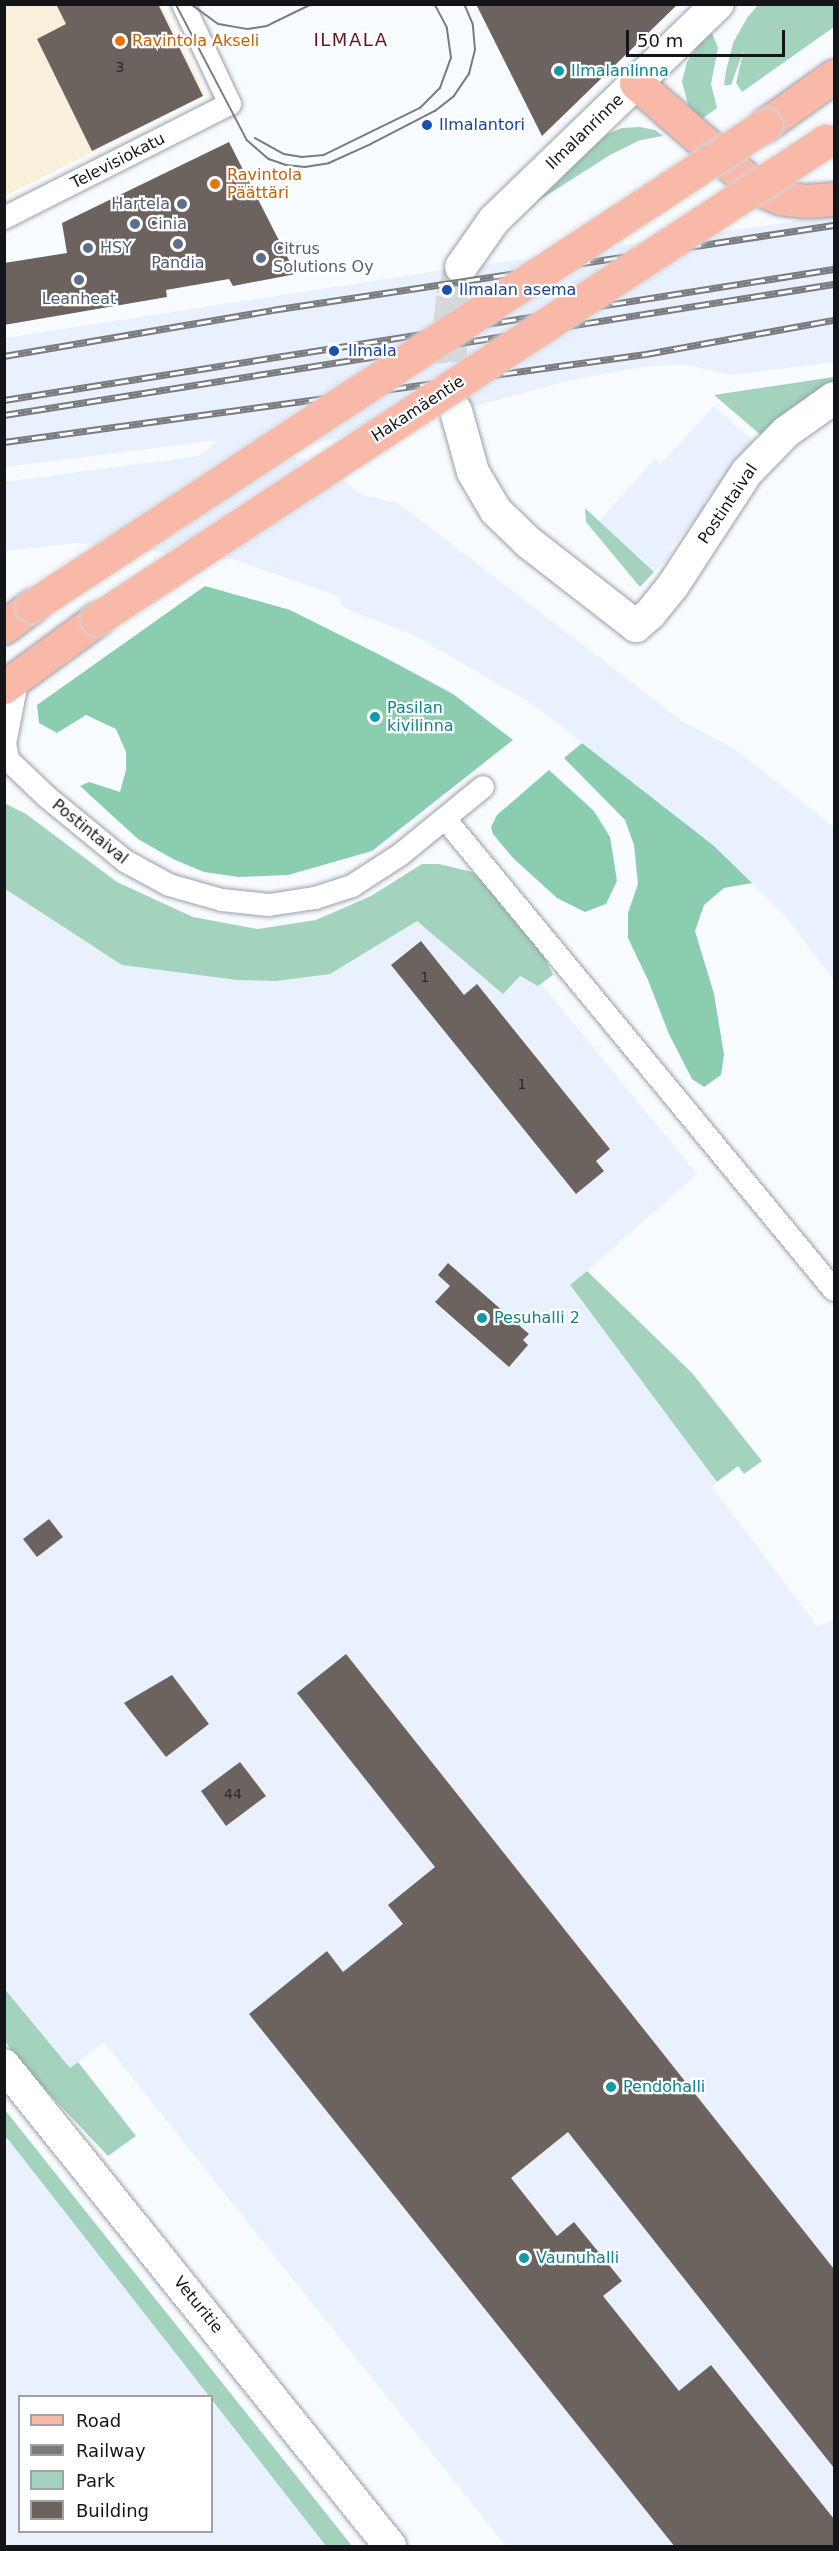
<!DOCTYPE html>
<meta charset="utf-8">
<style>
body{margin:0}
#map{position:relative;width:839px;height:2551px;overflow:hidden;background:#f8fbff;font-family:"DejaVu Sans",sans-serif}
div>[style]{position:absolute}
.commercial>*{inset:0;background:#f9f0db}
.built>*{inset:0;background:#e9f1fe}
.green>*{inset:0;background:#a3d3bc}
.forest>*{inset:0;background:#8bceaf}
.building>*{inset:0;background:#6c635e}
.secondary-tunnel>*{height:32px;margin-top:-16px;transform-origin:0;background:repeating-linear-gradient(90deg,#d6d8dc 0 32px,transparent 0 48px)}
.roads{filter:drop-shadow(0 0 2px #9a9fa8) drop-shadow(0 0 2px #9a9fa8)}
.street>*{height:22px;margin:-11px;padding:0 11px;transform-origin:11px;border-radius:11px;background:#fff}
.secondary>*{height:32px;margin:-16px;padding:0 16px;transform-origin:16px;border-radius:16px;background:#fff}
.primary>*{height:33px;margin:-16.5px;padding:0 16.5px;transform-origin:16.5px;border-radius:16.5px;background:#f9b9a9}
.tram>*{height:1.5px;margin:-0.75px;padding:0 0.75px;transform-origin:0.75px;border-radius:0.75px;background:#797b7f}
.rail>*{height:7px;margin-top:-3.5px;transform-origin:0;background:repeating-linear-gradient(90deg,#fff 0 14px,#797b7f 0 28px);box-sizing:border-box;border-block:2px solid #797b7f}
.bridges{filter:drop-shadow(0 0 2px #d5d5d5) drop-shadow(0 0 2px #d5d5d5)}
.primary-bridge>*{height:33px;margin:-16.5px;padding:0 16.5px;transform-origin:16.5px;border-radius:16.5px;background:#f9b9a9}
.dots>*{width:16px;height:16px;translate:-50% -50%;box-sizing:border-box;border:3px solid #fff;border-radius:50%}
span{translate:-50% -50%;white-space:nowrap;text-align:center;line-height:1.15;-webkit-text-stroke:4.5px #fff;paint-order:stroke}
.number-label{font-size:14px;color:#29282a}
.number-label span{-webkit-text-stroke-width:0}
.food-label{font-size:16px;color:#c56008}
.left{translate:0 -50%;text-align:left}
.culture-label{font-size:16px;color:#0d838f}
.transit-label{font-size:16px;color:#164399}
.street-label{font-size:16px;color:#131518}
.service-label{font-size:16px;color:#4e5e75}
.right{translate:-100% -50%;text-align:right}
.neighbourhood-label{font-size:18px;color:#601b20;letter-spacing:1.5px}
.frame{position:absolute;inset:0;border:6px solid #131518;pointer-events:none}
.legend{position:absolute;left:18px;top:2395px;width:195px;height:138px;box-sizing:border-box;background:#fff;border:2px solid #a1a1a3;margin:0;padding:8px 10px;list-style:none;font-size:18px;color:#131518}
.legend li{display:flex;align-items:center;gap:12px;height:30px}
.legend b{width:30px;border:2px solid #a1a1a3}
.scale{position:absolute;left:626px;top:30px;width:159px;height:27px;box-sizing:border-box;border:3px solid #131518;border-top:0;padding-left:8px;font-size:18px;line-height:21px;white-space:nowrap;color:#131518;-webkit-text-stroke:4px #fff;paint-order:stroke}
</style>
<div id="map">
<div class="commercial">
<i style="clip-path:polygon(5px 5px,161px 5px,206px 95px,5px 196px)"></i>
</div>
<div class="built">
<i style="clip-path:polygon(834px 216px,834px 362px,731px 375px,687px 365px,650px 366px,575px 379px,430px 418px,274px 452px,323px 464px,362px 495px,398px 503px,683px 722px,735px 749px,834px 827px,834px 980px,787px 918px,714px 845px,534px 705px,414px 635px,349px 610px,341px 604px,340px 597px,236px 560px,77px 543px,5px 551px,4px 482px,199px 456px,219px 440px,5px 467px,5px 338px,437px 271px)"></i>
<i style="clip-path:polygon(714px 406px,755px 443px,703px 503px,707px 507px,669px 549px,672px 553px,654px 572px,599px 521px,655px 459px,661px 464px)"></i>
<i style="clip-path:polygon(4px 889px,122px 965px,237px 980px,276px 981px,417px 921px,534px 975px,697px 1174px,570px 1286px,717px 1482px,712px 1487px,817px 1626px,834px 1620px,834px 2546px,506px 2546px,104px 2042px,70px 2068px,5px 1988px)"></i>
<i style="clip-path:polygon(7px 2138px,209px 2396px,20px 2396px,20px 2532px,212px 2532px,212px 2400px,326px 2546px,5px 2546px,4px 2140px)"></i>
</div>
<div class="green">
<i style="clip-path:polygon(758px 5px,834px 5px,834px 27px,742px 92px,736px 83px,744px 49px,731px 85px,724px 85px,726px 71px,733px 43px,747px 18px)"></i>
<i style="clip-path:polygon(712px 33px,718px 48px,711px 84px,717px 108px,700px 120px,688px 105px,682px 81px,687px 62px,700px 42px)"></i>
<i style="clip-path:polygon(640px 127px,655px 130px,663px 136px,640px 140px,610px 155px,538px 201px,527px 211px,523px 208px,605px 135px,622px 128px)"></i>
<i style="clip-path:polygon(834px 377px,834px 384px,762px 436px,714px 395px)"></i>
<i style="clip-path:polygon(585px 508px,654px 572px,640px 587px,586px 522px)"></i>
<i style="clip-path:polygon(4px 803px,26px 814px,117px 882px,193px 917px,258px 929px,316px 920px,371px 896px,422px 864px,439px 864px,472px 872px,488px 886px,543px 954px,553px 975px,538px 986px,520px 976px,503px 994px,417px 921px,330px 974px,276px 981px,237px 980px,122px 965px,5px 889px)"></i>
<i style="clip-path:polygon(587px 1271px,692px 1373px,762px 1461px,744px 1474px,738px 1466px,717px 1482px,570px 1285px)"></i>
<i style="clip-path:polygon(4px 1988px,70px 2068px,78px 2062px,136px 2136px,108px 2156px,20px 2063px,5px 2041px)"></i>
<i style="clip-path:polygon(5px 2110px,263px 2434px,352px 2546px,326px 2546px,212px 2400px,212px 2396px,209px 2396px,7px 2138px,5px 2140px)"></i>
</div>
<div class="forest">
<i style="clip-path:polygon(205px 586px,290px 610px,386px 658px,453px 694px,513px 740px,372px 851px,288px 875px,239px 877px,204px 872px,173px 859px,138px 839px,80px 786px,89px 782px,120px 792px,126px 770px,126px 752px,116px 729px,86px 715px,57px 733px,39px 723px,37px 705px)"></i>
<i style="clip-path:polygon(582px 743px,713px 845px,752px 883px,724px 888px,704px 905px,695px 931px,714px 994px,724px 1055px,721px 1075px,704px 1087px,692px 1079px,669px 1034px,648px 980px,628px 938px,628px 913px,638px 884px,634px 845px,625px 820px,564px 758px)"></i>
<i style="clip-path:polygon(549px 770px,594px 811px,610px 837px,617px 881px,606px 904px,585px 912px,557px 898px,513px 858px,493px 834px,491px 827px,497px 815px)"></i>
</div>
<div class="building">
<i style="clip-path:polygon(56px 4px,158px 4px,203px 96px,92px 151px,37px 39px,66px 24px)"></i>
<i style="clip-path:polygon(476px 4px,678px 4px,542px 136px)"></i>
<i style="clip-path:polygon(229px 142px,296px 274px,233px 286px,229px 279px,166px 290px,167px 297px,4px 325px,4px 263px,67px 253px,62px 223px)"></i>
<i style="clip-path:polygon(421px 941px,464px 995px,477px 984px,610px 1149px,596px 1161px,604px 1171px,576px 1194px,391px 965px)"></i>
<i style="clip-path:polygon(448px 1263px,529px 1334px,523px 1340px,528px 1345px,509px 1367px,435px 1302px,450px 1286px,438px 1275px)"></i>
<i style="clip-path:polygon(49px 1519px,63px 1537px,37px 1557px,23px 1539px)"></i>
<i style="clip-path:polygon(346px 1654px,834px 2269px,834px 2468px,568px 2132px,511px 2178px,557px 2236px,574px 2222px,622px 2281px,603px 2296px,679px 2391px,711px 2365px,834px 2519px,834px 2547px,675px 2547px,249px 2014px,327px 1951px,343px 1972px,403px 1924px,388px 1905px,435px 1867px,297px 1693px)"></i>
<i style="clip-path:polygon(172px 1675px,209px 1724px,166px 1757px,124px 1703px)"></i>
<i style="clip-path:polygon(240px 1762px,266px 1796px,226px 1826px,201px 1791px)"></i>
</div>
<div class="secondary-tunnel">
<i style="left:456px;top:410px;width:83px;rotate:-94.8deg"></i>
<i style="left:449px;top:327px;width:30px;rotate:-84deg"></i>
<i style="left:452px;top:297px;width:31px;rotate:-73deg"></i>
</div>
<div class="roads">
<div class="street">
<i style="left:4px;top:218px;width:253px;rotate:-26.8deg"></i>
<i style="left:230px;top:104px;width:110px;rotate:-115.2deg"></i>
<i style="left:4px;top:756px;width:59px;rotate:43.6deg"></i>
<i style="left:47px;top:797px;width:101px;rotate:39.4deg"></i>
<i style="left:125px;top:861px;width:50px;rotate:28.6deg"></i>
<i style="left:169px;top:885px;width:55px;rotate:15.8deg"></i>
<i style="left:222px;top:900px;width:47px;rotate:6.1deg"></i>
<i style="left:269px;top:905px;width:47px;rotate:-8.7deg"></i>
<i style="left:315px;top:898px;width:39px;rotate:-18deg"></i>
<i style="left:352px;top:886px;width:57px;rotate:-32.9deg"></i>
<i style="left:400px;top:855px;width:107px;rotate:-39.3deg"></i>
<i style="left:8px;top:758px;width:14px;rotate:-102deg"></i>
<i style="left:5px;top:744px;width:68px;rotate:-79deg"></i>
<i style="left:446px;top:820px;width:609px;rotate:50.46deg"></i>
</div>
<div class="secondary">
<i style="left:461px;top:267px;width:57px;rotate:-54.9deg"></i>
<i style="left:494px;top:220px;width:311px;rotate:-44deg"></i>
<i style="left:456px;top:411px;width:63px;rotate:74.4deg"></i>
<i style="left:473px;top:472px;width:45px;rotate:59.5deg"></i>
<i style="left:496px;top:511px;width:45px;rotate:44.1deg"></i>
<i style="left:528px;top:542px;width:137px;rotate:37.9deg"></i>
<i style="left:636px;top:626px;width:18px;rotate:-41deg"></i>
<i style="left:650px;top:614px;width:35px;rotate:-51deg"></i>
<i style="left:672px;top:587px;width:137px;rotate:-56.9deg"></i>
<i style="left:747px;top:472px;width:56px;rotate:-45.7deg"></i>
<i style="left:786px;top:432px;width:59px;rotate:-35.3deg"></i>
<i style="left:4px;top:2065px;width:617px;rotate:51.25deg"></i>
</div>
<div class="primary">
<i style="left:636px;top:83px;width:160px;rotate:41deg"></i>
<i style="left:757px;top:188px;width:26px;rotate:23deg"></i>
<i style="left:781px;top:198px;width:25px;rotate:7deg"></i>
<i style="left:806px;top:201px;width:28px;rotate:-4deg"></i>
<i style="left:765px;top:125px;width:85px;rotate:-35.4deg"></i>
<i style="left:4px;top:627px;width:35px;rotate:-37deg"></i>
<i style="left:4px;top:687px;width:115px;rotate:-36.2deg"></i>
</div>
</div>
<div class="tram">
<i style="left:176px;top:4px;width:153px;rotate:62.4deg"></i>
<i style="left:247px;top:140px;width:29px;rotate:41deg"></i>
<i style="left:269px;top:159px;width:18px;rotate:19deg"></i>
<i style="left:286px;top:165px;width:19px;rotate:6deg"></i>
<i style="left:305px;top:167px;width:24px;rotate:-9deg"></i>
<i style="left:329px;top:163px;width:46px;rotate:-24.3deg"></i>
<i style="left:371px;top:144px;width:72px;rotate:-27.3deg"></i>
<i style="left:435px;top:111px;width:24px;rotate:-38deg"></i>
<i style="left:454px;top:96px;width:27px;rotate:-56deg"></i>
<i style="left:469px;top:74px;width:25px;rotate:-76deg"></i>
<i style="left:475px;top:50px;width:25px;rotate:-95deg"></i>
<i style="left:473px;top:25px;width:23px;rotate:-113deg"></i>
<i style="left:191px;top:4px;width:34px;rotate:36deg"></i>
<i style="left:219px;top:24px;width:29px;rotate:10deg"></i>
<i style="left:248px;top:29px;width:19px;rotate:-9deg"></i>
<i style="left:267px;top:26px;width:50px;rotate:-26.1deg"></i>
<i style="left:255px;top:138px;width:33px;rotate:29deg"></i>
<i style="left:284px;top:154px;width:18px;rotate:9deg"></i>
<i style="left:302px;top:157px;width:22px;rotate:-5deg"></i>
<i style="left:324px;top:155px;width:107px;rotate:-26.1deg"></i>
<i style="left:420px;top:108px;width:28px;rotate:-45deg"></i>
<i style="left:440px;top:88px;width:32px;rotate:-70deg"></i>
<i style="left:451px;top:58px;width:30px;rotate:-98deg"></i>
<i style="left:447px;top:28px;width:27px;rotate:-118deg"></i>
</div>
<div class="rail">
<i style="left:4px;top:356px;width:272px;rotate:-9.7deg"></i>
<i style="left:272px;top:310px;width:568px;rotate:-8.6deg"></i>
<i style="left:4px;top:400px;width:840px;rotate:-8.97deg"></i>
<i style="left:4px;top:415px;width:840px;rotate:-8.97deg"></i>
<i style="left:4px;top:442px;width:648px;rotate:-7.8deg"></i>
<i style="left:646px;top:354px;width:191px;rotate:-10.3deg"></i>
</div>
<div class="bridges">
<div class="primary-bridge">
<i style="left:32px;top:606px;width:877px;rotate:-33.27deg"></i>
<i style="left:97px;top:619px;width:872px;rotate:-33.25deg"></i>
</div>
</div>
<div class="dots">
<i style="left:120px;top:41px;background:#e8710a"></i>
<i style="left:559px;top:71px;background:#0f9aa8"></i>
<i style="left:427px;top:125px;background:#1a4fb4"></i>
<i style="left:215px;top:184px;background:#e8710a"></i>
<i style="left:182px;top:204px;background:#5c6f8a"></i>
<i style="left:135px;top:224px;background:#5c6f8a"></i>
<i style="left:178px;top:244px;background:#5c6f8a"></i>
<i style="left:88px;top:248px;background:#5c6f8a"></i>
<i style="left:261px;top:258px;background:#5c6f8a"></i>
<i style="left:79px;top:280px;background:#5c6f8a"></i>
<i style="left:447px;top:290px;background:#1a4fb4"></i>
<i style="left:334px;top:351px;background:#1a4fb4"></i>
<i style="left:375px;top:717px;background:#0f9aa8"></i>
<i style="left:482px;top:1318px;background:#0f9aa8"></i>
<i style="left:611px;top:2087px;background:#0f9aa8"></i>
<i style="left:524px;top:2258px;background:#0f9aa8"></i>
</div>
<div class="number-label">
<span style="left:120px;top:67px">3</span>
<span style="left:425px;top:977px">1</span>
<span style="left:522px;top:1084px">1</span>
<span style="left:233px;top:1794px">44</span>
</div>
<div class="food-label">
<span class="left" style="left:132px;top:41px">Ravintola Akseli</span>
<span class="left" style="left:227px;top:184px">Ravintola<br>Päättäri</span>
</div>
<div class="culture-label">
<span class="left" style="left:571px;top:71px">Ilmalanlinna</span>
<span class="left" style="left:387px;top:717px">Pasilan<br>kivilinna</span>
<span class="left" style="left:494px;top:1318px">Pesuhalli 2</span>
<span class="left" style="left:623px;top:2087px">Pendohalli</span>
<span class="left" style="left:536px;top:2258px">Vaunuhalli</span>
</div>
<div class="transit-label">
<span class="left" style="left:439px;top:125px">Ilmalantori</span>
<span class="left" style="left:459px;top:290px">Ilmalan asema</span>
<span class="left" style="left:348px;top:351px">Ilmala</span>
</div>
<div class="street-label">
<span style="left:585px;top:132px;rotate:-44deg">Ilmalanrinne</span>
<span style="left:118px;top:161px;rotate:-27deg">Televisiokatu</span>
<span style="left:418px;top:409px;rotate:-33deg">Hakamäentie</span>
<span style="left:728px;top:504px;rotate:-56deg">Postintaival</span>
<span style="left:90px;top:832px;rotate:39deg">Postintaival</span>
<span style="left:198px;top:2305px;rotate:51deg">Veturitie</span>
</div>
<div class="service-label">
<span class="right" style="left:170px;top:204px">Hartela</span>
<span class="left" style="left:147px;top:224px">Cinia</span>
<span class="left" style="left:100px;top:248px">HSY</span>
<span class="left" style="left:273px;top:258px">Citrus<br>Solutions Oy</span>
<span style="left:178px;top:263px">Pandia</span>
<span style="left:79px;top:299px">Leanheat</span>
</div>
<div class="neighbourhood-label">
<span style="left:351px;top:40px">ILMALA</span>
</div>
<div class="frame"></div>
<ul class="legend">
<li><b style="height:8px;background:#f9b9a9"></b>Road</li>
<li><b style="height:8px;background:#797b7f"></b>Railway</li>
<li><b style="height:16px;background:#a3d3bc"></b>Park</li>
<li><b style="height:16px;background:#6c635e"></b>Building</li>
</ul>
<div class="scale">50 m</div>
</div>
